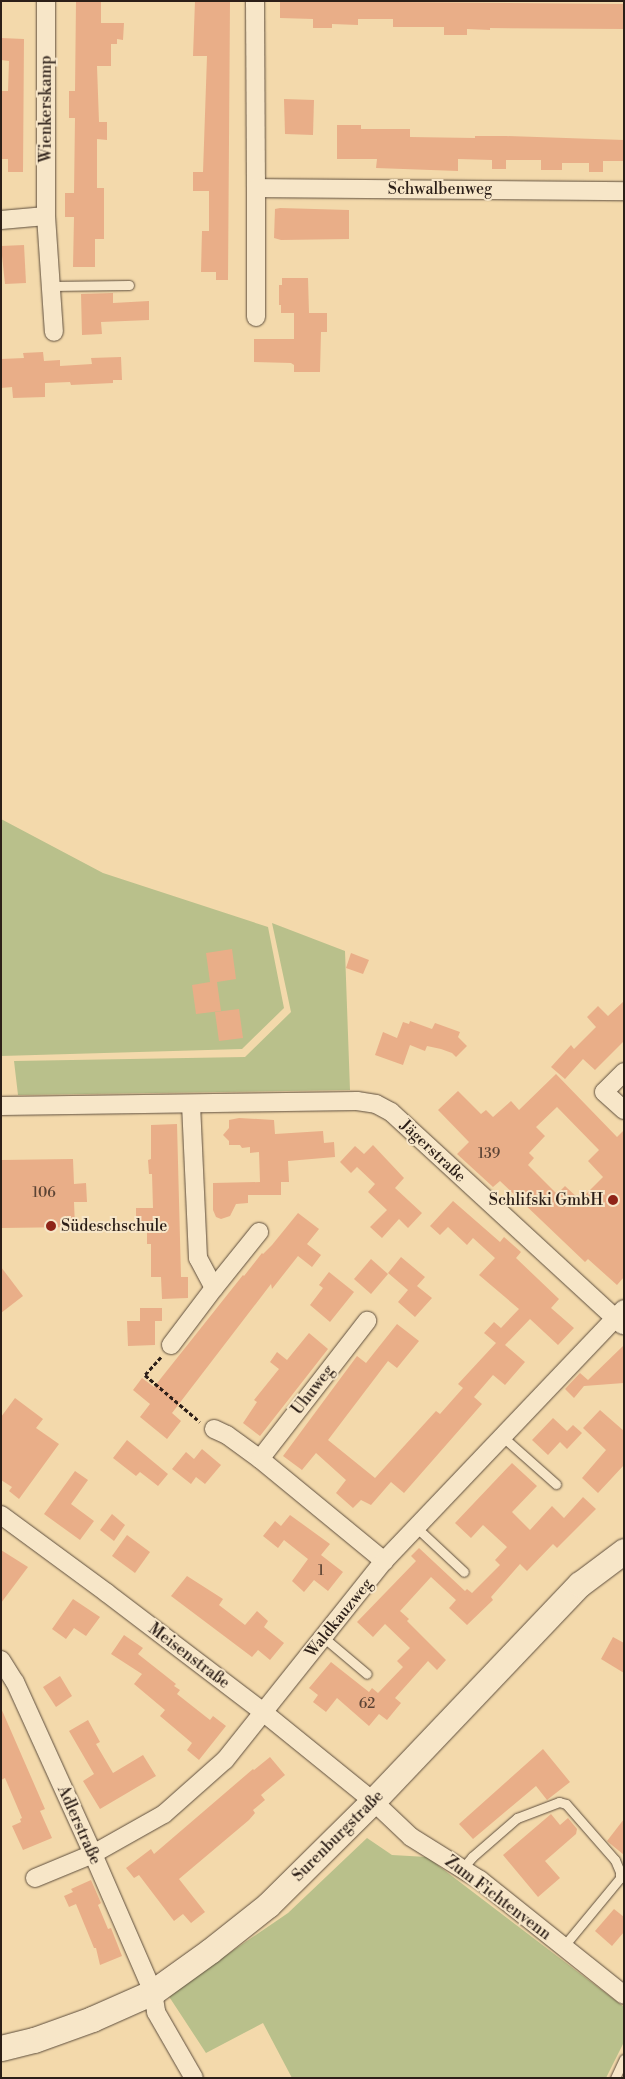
<!DOCTYPE html>
<meta charset="utf-8">
<style>
body{margin:0}
#map{position:relative;width:625px;height:2079px;overflow:hidden;background:#f3d9ab;font-family:"Libre Bodoni",serif}
div>[style]{position:absolute}
.green>*{inset:0;background:#b9c08b}
.building>*{inset:0;background:#e9ae88}
.path>*{height:3px;margin-top:-1.5px;transform-origin:0;background:repeating-linear-gradient(90deg,#2c1f18 0 4px,transparent 0 6.5px)}
.roads{filter:drop-shadow(0 0 1px #5e4e3d) drop-shadow(0 0 1px #5e4e3d)}
.lane>*{height:9px;margin:-4.5px;padding:0 4.5px;transform-origin:4.5px;border-radius:4.5px;background:#f7e6c8}
.street>*{height:18px;margin:-9px;padding:0 9px;transform-origin:9px;border-radius:9px;background:#f7e6c8}
.secondary>*{height:25px;margin:-12.5px;padding:0 12.5px;transform-origin:12.5px;border-radius:12.5px;background:#f7e6c8}
.dots>*{width:14px;height:14px;translate:-50% -50%;box-sizing:border-box;border:2px solid #f7e6c8;border-radius:50%}
span{translate:-50% -50%;white-space:nowrap;text-align:center;line-height:1.15;-webkit-text-stroke:4px #f7e6c8;paint-order:stroke}
.number-label{font-size:14px;color:#5b4334}
.number-label span{-webkit-text-stroke-width:0}
.street-label{font-size:16px;color:#2c1f18}
.poi-label{font-size:16px;color:#2c1f18}
.right{translate:-100% -50%;text-align:right}
.left{translate:0 -50%;text-align:left}
.frame{position:absolute;inset:0;border:2px solid #2c1f18;pointer-events:none}
</style>
<div id="map">
<div class="green">
<i style="clip-path:polygon(1px 819px,103px 873px,268px 927px,284px 1008px,242px 1049px,1px 1056px)"></i>
<i style="clip-path:polygon(272px 923px,345px 951px,350px 1090px,18px 1095px,14px 1061px,245px 1057px,291px 1012px)"></i>
<i style="clip-path:polygon(367px 1838px,392px 1855px,427px 1857px,624px 2007px,624px 2042px,606px 2078px,292px 2078px,263px 2023px,206px 2053px,168px 1995px,288px 1913px)"></i>
</div>
<div class="building">
<i style="clip-path:polygon(76px 1px,101px 1px,101px 23px,124px 23px,123px 40px,117px 39px,117px 44px,111px 44px,111px 66px,97px 66px,99px 122px,107px 122px,107px 140px,97px 139px,97px 188px,104px 188px,104px 239px,95px 239px,95px 267px,73px 267px,74px 217px,65px 217px,65px 193px,74px 193px,75px 118px,69px 118px,69px 91px,75px 91px)"></i>
<i style="clip-path:polygon(195px 1px,230px 1px,228px 280px,216px 280px,216px 272px,201px 272px,202px 231px,209px 231px,209px 191px,193px 191px,193px 172px,203px 172px,207px 56px,193px 56px)"></i>
<i style="clip-path:polygon(280px 1px,624px 4px,624px 29px,490px 28px,490px 30px,467px 29px,467px 35px,444px 35px,444px 27px,393px 27px,393px 19px,358px 19px,358px 25px,332px 24px,332px 28px,313px 28px,313px 19px,280px 18px)"></i>
<i style="clip-path:polygon(1px 38px,24px 39px,23px 172px,8px 172px,8px 159px,1px 159px,1px 91px,8px 91px,9px 61px,1px 60px)"></i>
<i style="clip-path:polygon(284px 99px,314px 100px,313px 135px,285px 134px)"></i>
<i style="clip-path:polygon(337px 125px,361px 125px,361px 129px,410px 129px,410px 137px,475px 138px,475px 136px,506px 136px,624px 140px,624px 161px,603px 161px,603px 172px,589px 172px,589px 163px,562px 163px,562px 170px,541px 170px,541px 160px,506px 160px,506px 169px,492px 169px,492px 160px,458px 159px,458px 171px,376px 168px,377px 159px,337px 159px)"></i>
<i style="clip-path:polygon(280px 208px,349px 210px,349px 239px,281px 240px,274px 238px,275px 209px)"></i>
<i style="clip-path:polygon(24px 245px,26px 283px,5px 284px,1px 246px)"></i>
<i style="clip-path:polygon(282px 278px,308px 278px,309px 313px,327px 313px,327px 332px,321px 332px,320px 372px,294px 372px,294px 365px,291px 363px,254px 362px,254px 339px,294px 339px,294px 313px,281px 313px,281px 305px,279px 305px,279px 285px,282px 285px)"></i>
<i style="clip-path:polygon(113px 293px,113px 303px,149px 301px,149px 320px,101px 322px,102px 334px,82px 335px,81px 294px)"></i>
<i style="clip-path:polygon(43px 352px,44px 361px,60px 360px,60px 366px,92px 364px,91px 358px,121px 357px,122px 380px,113px 380px,113px 383px,71px 385px,70px 382px,45px 383px,45px 397px,13px 398px,12px 387px,1px 388px,1px 359px,24px 358px,23px 353px)"></i>
<i style="clip-path:polygon(232px 949px,236px 979px,217px 982px,221px 1011px,196px 1014px,192px 985px,210px 982px,206px 953px)"></i>
<i style="clip-path:polygon(351px 953px,369px 960px,363px 974px,346px 968px)"></i>
<i style="clip-path:polygon(624px 1001px,624px 1041px,595px 1070px,583px 1059px,565px 1079px,551px 1067px,571px 1045px,574px 1049px,596px 1027px,587px 1017px,598px 1006px,608px 1016px)"></i>
<i style="clip-path:polygon(239px 1009px,243px 1038px,219px 1041px,215px 1012px)"></i>
<i style="clip-path:polygon(410px 1021px,432px 1029px,435px 1023px,460px 1032px,458px 1037px,467px 1046px,456px 1057px,452px 1053px,441px 1049px,427px 1046px,425px 1051px,410px 1045px,403px 1065px,375px 1055px,383px 1032px,397px 1038px,403px 1022px,409px 1024px)"></i>
<i style="clip-path:polygon(evenodd,556px 1074px,617px 1137px,624px 1130px,624px 1277px,617px 1285px,588px 1259px,585px 1262px,500px 1181px,493px 1187px,457px 1154px,469px 1142px,438px 1110px,458px 1091px,481px 1114px,486px 1110px,493px 1117px,511px 1101px,519px 1110px,556px 1074px,557px 1107px,599px 1150px,588px 1161px,603px 1177px,580px 1200px,565px 1186px,557px 1194px,528px 1165px,534px 1158px,529px 1153px,545px 1136px,536px 1127px,557px 1107px)"></i>
<i style="clip-path:polygon(239px 1118px,274px 1120px,275px 1134px,323px 1131px,324px 1143px,334px 1142px,335px 1157px,288px 1161px,289px 1182px,281px 1182px,281px 1195px,248px 1195px,248px 1203px,236px 1204px,230px 1216px,221px 1219px,216px 1217px,213px 1210px,213px 1183px,260px 1182px,259px 1152px,250px 1153px,250px 1147px,242px 1148px,240px 1145px,229px 1145px,229px 1141px,223px 1135px,229px 1128px,229px 1120px)"></i>
<i style="clip-path:polygon(177px 1124px,181px 1277px,188px 1277px,188px 1298px,162px 1299px,161px 1277px,151px 1277px,151px 1244px,147px 1244px,147px 1229px,136px 1229px,136px 1208px,153px 1208px,152px 1174px,149px 1174px,148px 1160px,151px 1159px,151px 1125px)"></i>
<i style="clip-path:polygon(373px 1145px,404px 1178px,395px 1188px,422px 1213px,408px 1228px,399px 1219px,382px 1238px,370px 1227px,387px 1210px,368px 1192px,375px 1184px,357px 1167px,351px 1173px,340px 1162px,355px 1146px,364px 1154px)"></i>
<i style="clip-path:polygon(73px 1159px,74px 1184px,86px 1183px,87px 1202px,74px 1202px,75px 1227px,1px 1228px,1px 1160px)"></i>
<i style="clip-path:polygon(453px 1201px,500px 1242px,504px 1237px,521px 1252px,516px 1258px,559px 1299px,551px 1308px,574px 1328px,558px 1345px,530px 1319px,505px 1345px,525px 1362px,505px 1385px,493px 1375px,474px 1397px,482px 1404px,404px 1493px,391px 1482px,371px 1505px,361px 1500px,353px 1508px,336px 1493px,346px 1480px,316px 1453px,302px 1470px,283px 1456px,357px 1356px,366px 1363px,397px 1324px,419px 1341px,397px 1368px,388px 1361px,328px 1440px,375px 1478px,436px 1411px,440px 1414px,463px 1388px,458px 1384px,496px 1343px,484px 1333px,494px 1322px,501px 1328px,519px 1309px,479px 1275px,495px 1258px,473px 1238px,467px 1245px,448px 1227px,440px 1235px,430px 1226px)"></i>
<i style="clip-path:polygon(298px 1213px,319px 1229px,307px 1244px,321px 1255px,312px 1267px,298px 1256px,272px 1289px,271px 1284px,172px 1413px,181px 1421px,167px 1439px,140px 1417px,150px 1404px,133px 1390px,142px 1378px,154px 1387px,243px 1275px,244px 1276px,262px 1253px,263px 1254px,272px 1245px)"></i>
<i style="clip-path:polygon(401px 1257px,425px 1277px,417px 1286px,432px 1298px,415px 1317px,398px 1302px,408px 1290px,388px 1273px)"></i>
<i style="clip-path:polygon(371px 1259px,388px 1274px,371px 1294px,354px 1279px)"></i>
<i style="clip-path:polygon(1px 1267px,23px 1296px,1px 1313px)"></i>
<i style="clip-path:polygon(329px 1272px,354px 1292px,330px 1322px,310px 1305px,323px 1288px,319px 1285px)"></i>
<i style="clip-path:polygon(140px 1308px,162px 1308px,162px 1321px,155px 1321px,155px 1345px,128px 1346px,127px 1321px,140px 1321px)"></i>
<i style="clip-path:polygon(309px 1333px,328px 1349px,260px 1436px,243px 1423px,257px 1402px,254px 1400px,279px 1369px,270px 1362px,277px 1352px,287px 1360px)"></i>
<i style="clip-path:polygon(624px 1345px,624px 1383px,584px 1386px,574px 1398px,565px 1389px,580px 1373px,588px 1380px)"></i>
<i style="clip-path:polygon(15px 1398px,43px 1419px,36px 1428px,59px 1444px,19px 1499px,9px 1491px,12px 1487px,1px 1480px,1px 1417px)"></i>
<i style="clip-path:polygon(600px 1410px,624px 1431px,624px 1465px,598px 1493px,582px 1478px,606px 1450px,583px 1428px)"></i>
<i style="clip-path:polygon(553px 1418px,567px 1431px,573px 1425px,582px 1433px,567px 1449px,560px 1442px,548px 1455px,532px 1440px)"></i>
<i style="clip-path:polygon(127px 1440px,168px 1474px,158px 1486px,140px 1472px,136px 1476px,113px 1458px)"></i>
<i style="clip-path:polygon(202px 1449px,221px 1465px,205px 1484px,196px 1477px,191px 1484px,172px 1469px,186px 1452px,194px 1459px)"></i>
<i style="clip-path:polygon(512px 1463px,537px 1486px,512px 1512px,530px 1530px,552px 1506px,564px 1518px,583px 1497px,596px 1509px,557px 1548px,553px 1544px,527px 1571px,520px 1564px,491px 1597px,493px 1600px,467px 1625px,449px 1608px,456px 1600px,431px 1577px,400px 1611px,409px 1619px,407px 1621px,446px 1660px,437px 1670px,428px 1661px,395px 1698px,401px 1703px,387px 1720px,379px 1714px,369px 1726px,337px 1698px,326px 1712px,313px 1702px,318px 1695px,309px 1688px,331px 1662px,369px 1692px,372px 1688px,378px 1693px,403px 1667px,397px 1661px,410px 1648px,385px 1624px,373px 1637px,357px 1622px,416px 1561px,411px 1556px,419px 1548px,465px 1591px,467px 1589px,472px 1593px,500px 1565px,495px 1560px,507px 1547px,483px 1525px,471px 1538px,455px 1523px)"></i>
<i style="clip-path:polygon(75px 1471px,88px 1480px,71px 1504px,94px 1521px,80px 1540px,44px 1514px)"></i>
<i style="clip-path:polygon(112px 1514px,125px 1525px,114px 1541px,100px 1530px)"></i>
<i style="clip-path:polygon(290px 1515px,330px 1544px,321px 1555px,343px 1572px,328px 1591px,314px 1580px,304px 1592px,292px 1581px,308px 1559px,284px 1540px,278px 1548px,263px 1536px,275px 1521px,281px 1526px)"></i>
<i style="clip-path:polygon(127px 1535px,150px 1552px,135px 1573px,112px 1556px)"></i>
<i style="clip-path:polygon(1px 1550px,28px 1567px,1px 1603px)"></i>
<i style="clip-path:polygon(187px 1576px,223px 1599px,219px 1605px,245px 1625px,257px 1611px,268px 1621px,264px 1627px,284px 1643px,270px 1660px,258px 1650px,252px 1657px,171px 1596px)"></i>
<i style="clip-path:polygon(73px 1599px,100px 1617px,86px 1636px,74px 1628px,66px 1639px,52px 1629px)"></i>
<i style="clip-path:polygon(124px 1635px,143px 1648px,138px 1654px,176px 1684px,174px 1686px,180px 1690px,177px 1694px,210px 1720px,213px 1716px,226px 1726px,199px 1760px,187px 1750px,192px 1743px,160px 1716px,165px 1710px,134px 1684px,142px 1674px,111px 1654px)"></i>
<i style="clip-path:polygon(613px 1637px,624px 1643px,624px 1673px,601px 1659px)"></i>
<i style="clip-path:polygon(60px 1676px,72px 1696px,56px 1707px,43px 1687px)"></i>
<i style="clip-path:polygon(1px 1708px,45px 1809px,40px 1811px,52px 1838px,23px 1850px,12px 1826px,21px 1822px,20px 1819px,22px 1818px,5px 1778px,1px 1780px)"></i>
<i style="clip-path:polygon(88px 1720px,100px 1742px,96px 1744px,113px 1773px,143px 1755px,156px 1776px,100px 1809px,83px 1781px,94px 1774px,69px 1731px)"></i>
<i style="clip-path:polygon(543px 1749px,570px 1782px,547px 1800px,536px 1786px,473px 1839px,459px 1824px)"></i>
<i style="clip-path:polygon(270px 1757px,285px 1775px,261px 1795px,265px 1800px,253px 1810px,255px 1813px,249px 1820px,179px 1879px,205px 1912px,191px 1923px,183px 1914px,174px 1921px,139px 1875px,134px 1878px,126px 1868px,151px 1849px,154px 1854px,253px 1769px,254px 1770px)"></i>
<i style="clip-path:polygon(551px 1814px,560px 1825px,568px 1818px,577px 1829px,576px 1834px,545px 1861px,560px 1878px,538px 1897px,503px 1855px)"></i>
<i style="clip-path:polygon(624px 1819px,624px 1855px,607px 1841px)"></i>
<i style="clip-path:polygon(91px 1880px,101px 1903px,98px 1905px,108px 1929px,111px 1928px,122px 1956px,100px 1965px,96px 1948px,94px 1948px,76px 1904px,69px 1907px,64px 1896px,73px 1892px,71px 1889px)"></i>
<i style="clip-path:polygon(614px 1909px,624px 1917px,624px 1932px,612px 1946px,595px 1931px)"></i>
</div>
<div class="path">
<i style="left:161px;top:1357px;width:24px;rotate:132deg"></i>
<i style="left:145px;top:1375px;width:72px;rotate:40.5deg"></i>
</div>
<div class="roads">
<div class="lane">
<i style="left:51px;top:286px;width:78px;rotate:-0.7deg"></i>
<i style="left:503px;top:1437px;width:71px;rotate:41.6deg"></i>
<i style="left:417px;top:1528px;width:64px;rotate:43.1deg"></i>
<i style="left:323px;top:1637px;width:57px;rotate:40.1deg"></i>
<i style="left:462px;top:1869px;width:16px;rotate:-50deg"></i>
<i style="left:472px;top:1857px;width:60px;rotate:-40.9deg"></i>
<i style="left:517px;top:1818px;width:45px;rotate:-20.9deg"></i>
<i style="left:559px;top:1802px;width:7px;rotate:16deg"></i>
<i style="left:566px;top:1804px;width:74px;rotate:48.8deg"></i>
<i style="left:615px;top:1860px;width:13px;rotate:67deg"></i>
<i style="left:620px;top:1872px;width:6px;rotate:90deg"></i>
<i style="left:620px;top:1878px;width:89px;rotate:129.6deg"></i>
<i style="left:615px;top:2078px;width:21px;rotate:-65deg"></i>
</div>
<div class="street">
<i style="left:255px;top:1px;width:187px;rotate:89.7deg"></i>
<i style="left:256px;top:188px;width:368px;rotate:0.5deg"></i>
<i style="left:256px;top:188px;width:129px;rotate:90deg"></i>
<i style="left:46px;top:216px;width:116px;rotate:86.1deg"></i>
<i style="left:1px;top:220px;width:45px;rotate:-5.1deg"></i>
<i style="left:46px;top:216px;width:215px;rotate:-90deg"></i>
<i style="left:624px;top:1072px;width:28px;rotate:135deg"></i>
<i style="left:604px;top:1092px;width:27px;rotate:42deg"></i>
<i style="left:1px;top:1106px;width:356px;rotate:-0.8deg"></i>
<i style="left:357px;top:1101px;width:19px;rotate:9deg"></i>
<i style="left:376px;top:1104px;width:17px;rotate:28deg"></i>
<i style="left:391px;top:1112px;width:315px;rotate:42.6deg"></i>
<i style="left:214px;top:1288px;width:72px;rotate:-51.2deg"></i>
<i style="left:171px;top:1345px;width:71px;rotate:-53deg"></i>
<i style="left:214px;top:1288px;width:34px;rotate:-118deg"></i>
<i style="left:198px;top:1258px;width:153px;rotate:-92.6deg"></i>
<i style="left:214px;top:1429px;width:14px;rotate:25deg"></i>
<i style="left:227px;top:1435px;width:41px;rotate:36deg"></i>
<i style="left:260px;top:1459px;width:161px;rotate:39.4deg"></i>
<i style="left:260px;top:1459px;width:175px;rotate:-52.2deg"></i>
<i style="left:1px;top:1515px;width:132px;rotate:36.3deg"></i>
<i style="left:107px;top:1593px;width:196px;rotate:37.3deg"></i>
<i style="left:263px;top:1712px;width:141px;rotate:39deg"></i>
<i style="left:373px;top:1801px;width:52px;rotate:43.5deg"></i>
<i style="left:411px;top:1837px;width:81px;rotate:31.9deg"></i>
<i style="left:480px;top:1880px;width:184px;rotate:38.6deg"></i>
<i style="left:1px;top:1660px;width:26px;rotate:58deg"></i>
<i style="left:15px;top:1682px;width:189px;rotate:65.6deg"></i>
<i style="left:93px;top:1854px;width:150px;rotate:66.5deg"></i>
<i style="left:153px;top:1992px;width:20px;rotate:81deg"></i>
<i style="left:156px;top:2012px;width:76px;rotate:60.1deg"></i>
<i style="left:35px;top:1878px;width:63px;rotate:-22.5deg"></i>
<i style="left:93px;top:1854px;width:81px;rotate:-29.4deg"></i>
<i style="left:164px;top:1814px;width:81px;rotate:-41.5deg"></i>
<i style="left:225px;top:1760px;width:255px;rotate:-51.4deg"></i>
<i style="left:384px;top:1561px;width:348px;rotate:-46.4deg"></i>
</div>
<div class="secondary">
<i style="left:1px;top:2048px;width:34px;rotate:-14deg"></i>
<i style="left:34px;top:2040px;width:62px;rotate:-19.9deg"></i>
<i style="left:92px;top:2019px;width:67px;rotate:-23.9deg"></i>
<i style="left:153px;top:1992px;width:70px;rotate:-35.7deg"></i>
<i style="left:210px;top:1951px;width:74px;rotate:-38.4deg"></i>
<i style="left:268px;top:1905px;width:148px;rotate:-44.7deg"></i>
<i style="left:373px;top:1801px;width:300px;rotate:-46.4deg"></i>
<i style="left:580px;top:1584px;width:55px;rotate:-36.9deg"></i>
</div>
</div>
<div class="dots">
<i style="left:613px;top:1200px;background:#8f2418"></i>
<i style="left:51px;top:1226px;background:#8f2418"></i>
</div>
<div class="number-label">
<span style="left:489px;top:1154px">139</span>
<span style="left:44px;top:1193px">106</span>
<span style="left:321px;top:1571px">1</span>
<span style="left:367px;top:1704px">62</span>
</div>
<div class="street-label">
<span style="left:46px;top:109px;rotate:-90deg">Wienkerskamp</span>
<span style="left:440px;top:189px">Schwalbenweg</span>
<span style="left:433px;top:1151px;rotate:43deg">Jägerstraße</span>
<span style="left:313px;top:1390px;rotate:-52deg">Uhuweg</span>
<span style="left:339px;top:1618px;rotate:-51deg">Waldkauzweg</span>
<span style="left:189px;top:1656px;rotate:37deg">Meisenstraße</span>
<span style="left:79px;top:1825px;rotate:66deg">Adlerstraße</span>
<span style="left:338px;top:1836px;rotate:-45deg">Surenburgstraße</span>
<span style="left:498px;top:1898px;rotate:37deg">Zum Fichtenvenn</span>
</div>
<div class="poi-label">
<span class="right" style="left:603px;top:1200px">Schlifski GmbH</span>
<span class="left" style="left:61px;top:1226px">Südeschschule</span>
</div>
<div class="frame"></div>
</div>
